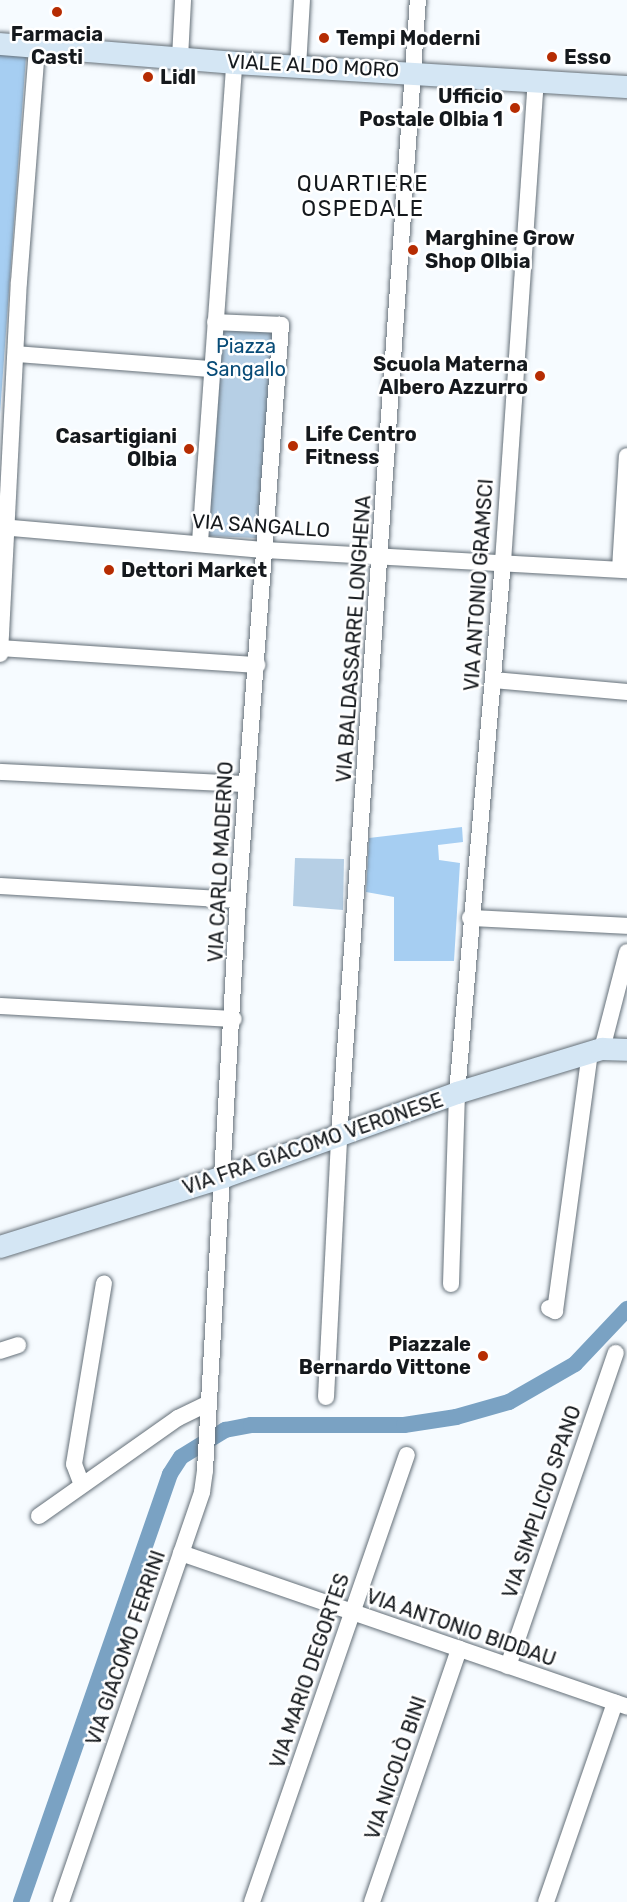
<!DOCTYPE html>
<meta charset="utf-8">
<style>
body{margin:0}
#map{position:relative;width:627px;height:1902px;overflow:hidden;background:#f6fbff;font-family:Rubik,sans-serif}
div>[style]{position:absolute}
.green>*{inset:0;background:#b6cfe5}
.forest>*{inset:0;background:#a6cef2}
.canal>*{height:16px;margin:-8px;padding:0 8px;transform-origin:8px;border-radius:8px;background:#7aa2c3}
.roads{filter:drop-shadow(0 0 2px #657079) drop-shadow(0 0 2px #657079)}
.street>*{height:16px;margin:-8px;padding:0 8px;transform-origin:8px;border-radius:8px;background:#fff}
.secondary>*{height:22px;margin:-11px;padding:0 11px;transform-origin:11px;border-radius:11px;background:#d4e6f4}
.dots>*{width:16px;height:16px;translate:-50% -50%;box-sizing:border-box;border:3px solid #fff;border-radius:50%}
span{translate:-50% -50%;white-space:nowrap;text-align:center;line-height:1.15;-webkit-text-stroke:5px #fff;paint-order:stroke}
.poi-label{font-size:20px;color:#15191d;font-weight:700}
.left{translate:0 -50%;text-align:left}
.right{translate:-100% -50%;text-align:right}
.street-label{font-size:20px;color:#15191d}
.park-label{font-size:20px;color:#074b77}
.quarter-label{font-size:22px;color:#15191d;letter-spacing:1.5px}
</style>
<div id="map">
<div class="green">
<i style="clip-path:polygon(221px 328px,275px 330px,257px 538px,209px 536px)"></i>
<i style="clip-path:polygon(295px 858px,344px 859px,343px 910px,293px 906px)"></i>
</div>
<div class="forest">
<i style="clip-path:polygon(0 53px,26px 56px,0 414px)"></i>
<i style="clip-path:polygon(462px 827px,463px 842px,438px 845px,439px 860px,460px 863px,454px 961px,394px 961px,394px 897px,366px 892px,369px 838px)"></i>
</div>
<div class="canal">
<i style="left:21px;top:1902px;width:453px;rotate:-70.8deg"></i>
<i style="left:170px;top:1474px;width:20px;rotate:-57deg"></i>
<i style="left:181px;top:1457px;width:52px;rotate:-31.5deg"></i>
<i style="left:225px;top:1430px;width:26px;rotate:-11deg"></i>
<i style="left:251px;top:1425px;width:153px"></i>
<i style="left:404px;top:1425px;width:53px;rotate:-8.7deg"></i>
<i style="left:456px;top:1417px;width:55px;rotate:-15.8deg"></i>
<i style="left:509px;top:1402px;width:76px;rotate:-29.9deg"></i>
<i style="left:575px;top:1364px;width:76px;rotate:-46.6deg"></i>
</div>
<div class="roads">
<div class="street">
<i style="left:180px;top:58px;width:58px;rotate:-87deg"></i>
<i style="left:298px;top:67px;width:67px;rotate:-86.6deg"></i>
<i style="left:16px;top:354px;width:196px;rotate:4.4deg"></i>
<i style="left:0;top:527px;width:265px;rotate:5deg"></i>
<i style="left:264px;top:550px;width:364px;rotate:3.2deg"></i>
<i style="left:200px;top:542px;width:480px;rotate:-85.9deg"></i>
<i style="left:620px;top:569px;width:113px;rotate:-86.5deg"></i>
<i style="left:0;top:648px;width:258px;rotate:3.8deg"></i>
<i style="left:0;top:654px;width:372px;rotate:-87.1deg"></i>
<i style="left:19px;top:282px;width:236px;rotate:-85.6deg"></i>
<i style="left:493px;top:680px;width:135px;rotate:5.1deg"></i>
<i style="left:0;top:772px;width:246px;rotate:2.8deg"></i>
<i style="left:0;top:886px;width:238px;rotate:3.4deg"></i>
<i style="left:470px;top:918px;width:157px;rotate:2.9deg"></i>
<i style="left:0;top:1006px;width:234px;rotate:3.2deg"></i>
<i style="left:602px;top:1049px;width:100px;rotate:-75.5deg"></i>
<i style="left:451px;top:1284px;width:191px;rotate:-88.2deg"></i>
<i style="left:457px;top:1093px;width:533px;rotate:-85.05deg"></i>
<i style="left:503px;top:562px;width:483px;rotate:-86.1deg"></i>
<i style="left:549px;top:1308px;width:7px;rotate:27deg"></i>
<i style="left:555px;top:1311px;width:260px;rotate:-82.3deg"></i>
<i style="left:0;top:1351px;width:19px;rotate:-18deg"></i>
<i style="left:326px;top:1397px;width:260px;rotate:-87.1deg"></i>
<i style="left:339px;top:1137px;width:1140px;rotate:-86.03deg"></i>
<i style="left:82px;top:1485px;width:22px;rotate:-111deg"></i>
<i style="left:74px;top:1464px;width:183px;rotate:-80.6deg"></i>
<i style="left:39px;top:1516px;width:170px;rotate:-35.2deg"></i>
<i style="left:178px;top:1418px;width:34px;rotate:-26deg"></i>
<i style="left:181px;top:1553px;width:472px;rotate:19deg"></i>
<i style="left:508px;top:1666px;width:331px;rotate:-71deg"></i>
<i style="left:61px;top:1902px;width:434px;rotate:-71deg"></i>
<i style="left:202px;top:1492px;width:22px;rotate:-82deg"></i>
<i style="left:205px;top:1470px;width:571px;rotate:-86.69deg"></i>
<i style="left:238px;top:900px;width:577px;rotate:-85.72deg"></i>
<i style="left:281px;top:325px;width:66px;rotate:-177.4deg"></i>
<i style="left:252px;top:1902px;width:473px;rotate:-70.9deg"></i>
<i style="left:372px;top:1902px;width:268px;rotate:-71deg"></i>
<i style="left:546px;top:1902px;width:211px;rotate:-70.9deg"></i>
</div>
<div class="secondary">
<i style="left:0;top:44px;width:235px;rotate:4.6deg"></i>
<i style="left:234px;top:63px;width:394px;rotate:3.5deg"></i>
<i style="left:0;top:1247px;width:235px;rotate:-17.4deg"></i>
<i style="left:224px;top:1177px;width:248px;rotate:-19.8deg"></i>
<i style="left:457px;top:1093px;width:152px;rotate:-16.9deg"></i>
<i style="left:602px;top:1049px;width:25px;rotate:2deg"></i>
</div>
</div>
<div class="dots">
<i style="left:57px;top:12px;background:#b62c02"></i>
<i style="left:324px;top:38px;background:#b62c02"></i>
<i style="left:552px;top:57px;background:#b62c02"></i>
<i style="left:148px;top:77px;background:#b62c02"></i>
<i style="left:515px;top:108px;background:#b62c02"></i>
<i style="left:413px;top:250px;background:#b62c02"></i>
<i style="left:540px;top:376px;background:#b62c02"></i>
<i style="left:293px;top:446px;background:#b62c02"></i>
<i style="left:189px;top:449px;background:#b62c02"></i>
<i style="left:109px;top:570px;background:#b62c02"></i>
<i style="left:483px;top:1356px;background:#b62c02"></i>
</div>
<div class="poi-label">
<span style="left:57px;top:46px">Farmacia<br>Casti</span>
<span class="left" style="left:336px;top:38px">Tempi Moderni</span>
<span class="left" style="left:564px;top:57px">Esso</span>
<span class="left" style="left:160px;top:77px">Lidl</span>
<span class="right" style="left:503px;top:108px">Ufficio<br>Postale Olbia 1</span>
<span class="left" style="left:425px;top:250px">Marghine Grow<br>Shop Olbia</span>
<span class="right" style="left:528px;top:376px">Scuola Materna<br>Albero Azzurro</span>
<span class="left" style="left:305px;top:446px">Life Centro<br>Fitness</span>
<span class="right" style="left:177px;top:448px">Casartigiani<br>Olbia</span>
<span class="left" style="left:121px;top:570px">Dettori Market</span>
<span class="right" style="left:471px;top:1356px">Piazzale<br>Bernardo Vittone</span>
</div>
<div class="street-label">
<span style="left:313px;top:66px;rotate:3deg">VIALE ALDO MORO</span>
<span style="left:261px;top:526px;rotate:4deg">VIA SANGALLO</span>
<span style="left:479px;top:585px;rotate:-86deg">VIA ANTONIO GRAMSCI</span>
<span style="left:354px;top:639px;rotate:-86deg">VIA BALDASSARRE LONGHENA</span>
<span style="left:221px;top:862px;rotate:-87deg">VIA CARLO MADERNO</span>
<span style="left:313px;top:1144px;rotate:-19deg">VIA FRA GIACOMO VERONESE</span>
<span style="left:542px;top:1502px;rotate:-71deg">VIA SIMPLICIO SPANO</span>
<span style="left:461px;top:1628px;rotate:19deg">VIA ANTONIO BIDDAU</span>
<span style="left:126px;top:1648px;rotate:-71deg">VIA GIACOMO FERRINI</span>
<span style="left:310px;top:1671px;rotate:-71deg">VIA MARIO DEGORTES</span>
<span style="left:396px;top:1768px;rotate:-71deg">VIA NICOLÒ BINI</span>
</div>
<div class="park-label">
<span style="left:246px;top:358px">Piazza<br>Sangallo</span>
</div>
<div class="quarter-label">
<span style="left:363px;top:196px">QUARTIERE<br>OSPEDALE</span>
</div>
</div>
